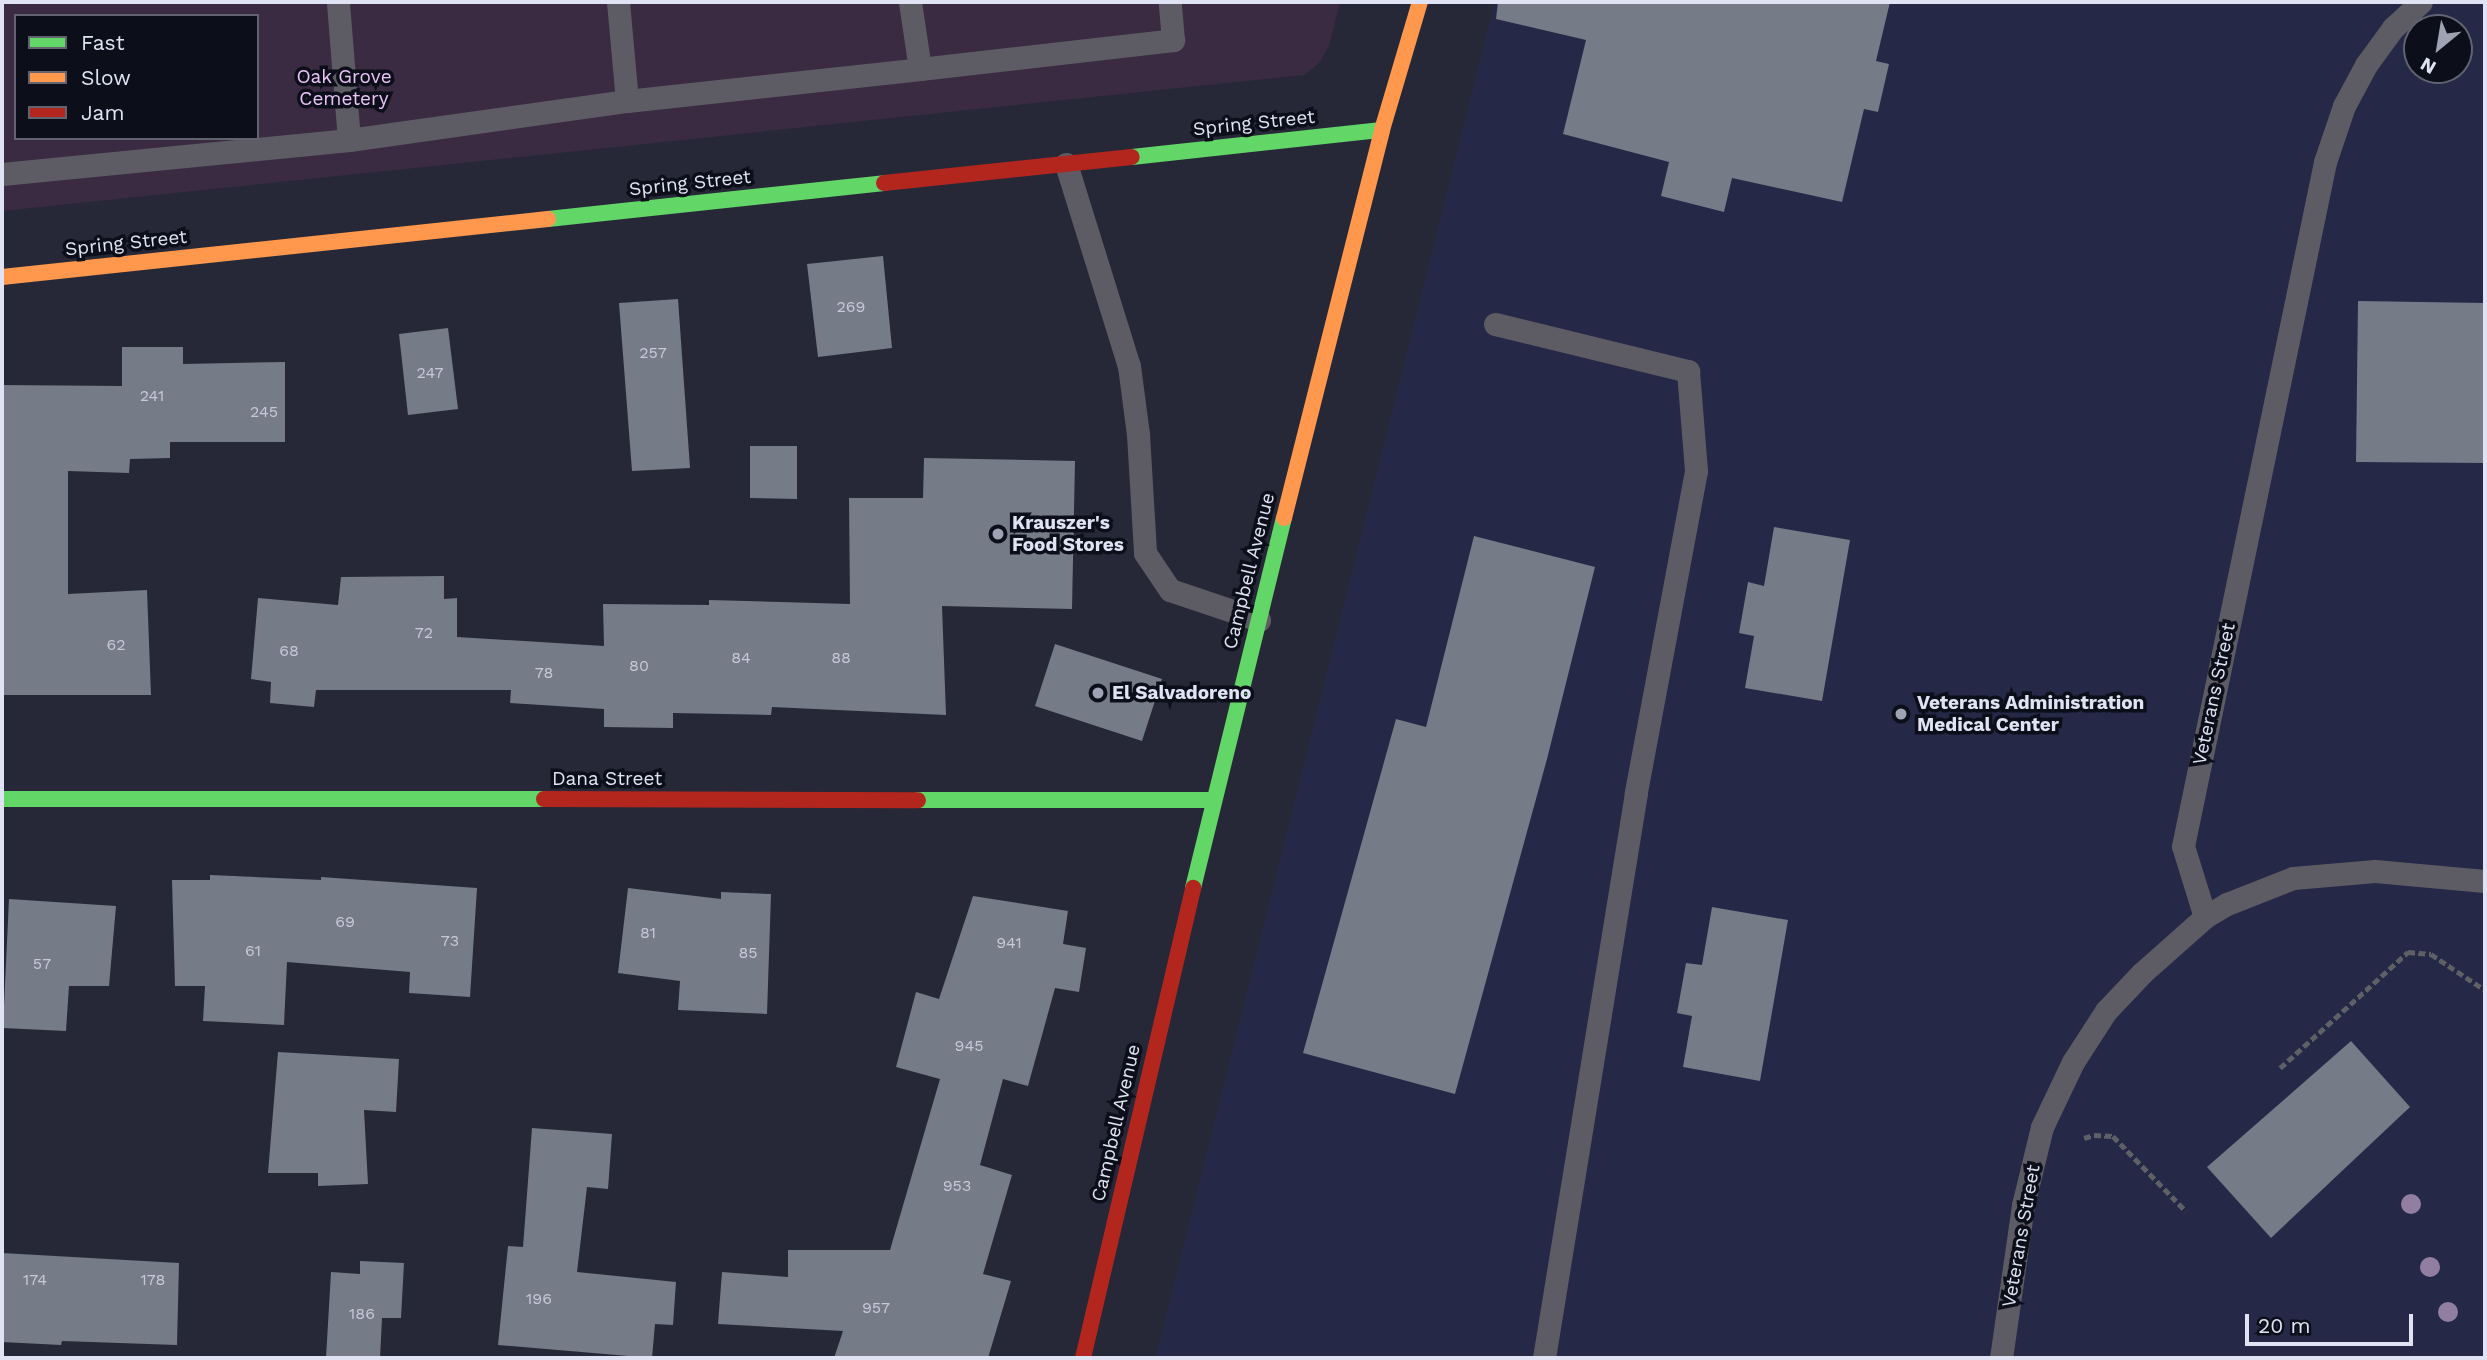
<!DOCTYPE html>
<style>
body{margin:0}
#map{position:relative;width:2487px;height:1360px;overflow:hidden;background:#262837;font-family:"Work Sans",sans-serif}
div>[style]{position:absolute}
.built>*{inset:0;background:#252846}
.green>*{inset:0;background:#3a2b42}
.building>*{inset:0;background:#767b88}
.path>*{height:4.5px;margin-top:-2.25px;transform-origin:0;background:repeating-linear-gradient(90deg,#5f5f66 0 7px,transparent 0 10.5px)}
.lane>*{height:23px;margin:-11.5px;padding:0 11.5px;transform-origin:11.5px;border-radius:11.5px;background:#5d5c64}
.fast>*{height:16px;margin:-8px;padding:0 8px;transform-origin:8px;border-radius:8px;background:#63d668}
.slow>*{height:16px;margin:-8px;padding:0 8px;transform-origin:8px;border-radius:8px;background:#ff974d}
.jam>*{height:16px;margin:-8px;padding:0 8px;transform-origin:8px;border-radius:8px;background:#b3261e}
.trees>*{width:20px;height:20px;margin:-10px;border-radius:50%;background:#927ea1}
.dots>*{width:19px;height:19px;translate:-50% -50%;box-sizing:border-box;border:4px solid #0c0e19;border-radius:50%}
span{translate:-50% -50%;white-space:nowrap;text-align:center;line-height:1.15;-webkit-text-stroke:7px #0c0e19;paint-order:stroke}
.number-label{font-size:16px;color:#c6c9d9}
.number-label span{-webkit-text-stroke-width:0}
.park-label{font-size:19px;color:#eac4f7}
.street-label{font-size:19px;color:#e0e3f4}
.poi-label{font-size:19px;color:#e0e3f4;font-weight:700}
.left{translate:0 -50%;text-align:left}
.frame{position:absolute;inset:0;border:4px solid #e0e3f4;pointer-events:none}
.legend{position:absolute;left:14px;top:14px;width:245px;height:126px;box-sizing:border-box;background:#0c0e19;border:2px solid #616371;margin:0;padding:9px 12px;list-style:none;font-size:21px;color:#e0e3f4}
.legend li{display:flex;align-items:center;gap:14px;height:35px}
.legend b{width:35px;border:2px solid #616371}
.north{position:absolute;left:2403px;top:14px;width:70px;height:70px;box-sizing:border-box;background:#0c0e19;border:2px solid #616371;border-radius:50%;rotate:210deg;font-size:19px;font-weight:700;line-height:28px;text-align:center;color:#e0e3f4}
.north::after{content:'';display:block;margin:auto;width:24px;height:32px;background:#9fa2b2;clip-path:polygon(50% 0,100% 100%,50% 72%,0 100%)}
.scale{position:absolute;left:2245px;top:1314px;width:168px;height:32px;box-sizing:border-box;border:4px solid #e0e3f4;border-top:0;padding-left:9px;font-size:21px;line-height:24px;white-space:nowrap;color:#e0e3f4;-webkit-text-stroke:5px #0c0e19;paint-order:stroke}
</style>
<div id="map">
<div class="built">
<i style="clip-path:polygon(evenodd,1495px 2px,2485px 2px,2485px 1358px,1156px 1358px,1495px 2px,2417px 28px,2459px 28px,2459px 70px,2417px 70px,2417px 28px)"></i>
</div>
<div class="green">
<i style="clip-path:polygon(evenodd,2px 2px,1340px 2px,1329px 46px,1319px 63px,1304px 75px,2px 211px,2px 2px,16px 16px,257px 16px,257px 138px,16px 138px,16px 16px)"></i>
</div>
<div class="building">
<i style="clip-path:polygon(1498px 2px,1890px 2px,1876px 61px,1889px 64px,1878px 112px,1864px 109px,1842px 202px,1732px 178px,1724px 212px,1661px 196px,1669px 162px,1563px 134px,1586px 40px,1496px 19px)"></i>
<i style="clip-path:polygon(883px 256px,892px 348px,818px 357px,807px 264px)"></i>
<i style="clip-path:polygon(678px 299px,690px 468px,632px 471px,619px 303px)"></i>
<i style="clip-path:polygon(2358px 301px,2485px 303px,2485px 463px,2356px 462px)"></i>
<i style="clip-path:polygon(448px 328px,458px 409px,408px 415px,399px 334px)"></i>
<i style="clip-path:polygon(122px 347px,183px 347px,183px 364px,285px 362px,285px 442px,170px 442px,170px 458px,130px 459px,129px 473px,68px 471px,68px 594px,147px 590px,151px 695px,2px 695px,2px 385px,122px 386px)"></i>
<i style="clip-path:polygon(750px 446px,797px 446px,797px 499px,750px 498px)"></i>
<i style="clip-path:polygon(924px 458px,1075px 461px,1072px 609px,942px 606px,946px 715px,772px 707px,771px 715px,673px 713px,673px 728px,604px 727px,604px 709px,510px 703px,511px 690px,316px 690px,314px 707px,270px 703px,271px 682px,251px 679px,258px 598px,338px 605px,341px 577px,444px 576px,444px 599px,457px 598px,457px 637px,604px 646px,603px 604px,709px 605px,709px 600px,850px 604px,849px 498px,923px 498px)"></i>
<i style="clip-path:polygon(1774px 527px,1850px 540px,1822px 701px,1745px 688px,1754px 636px,1739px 633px,1748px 582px,1764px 586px)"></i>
<i style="clip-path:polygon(1474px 536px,1595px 567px,1547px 759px,1455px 1094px,1303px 1053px,1396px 719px,1426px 727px)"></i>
<i style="clip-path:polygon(1055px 644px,1162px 679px,1142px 741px,1035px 706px)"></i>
<i style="clip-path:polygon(210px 875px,321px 880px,321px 877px,477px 888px,470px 997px,409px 993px,410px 972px,287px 962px,284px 1025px,203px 1021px,205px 986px,175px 986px,172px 880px,210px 880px)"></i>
<i style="clip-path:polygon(628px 888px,721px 899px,721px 892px,771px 894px,767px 1014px,678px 1010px,680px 981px,618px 973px)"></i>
<i style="clip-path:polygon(973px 896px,1068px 911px,1063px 944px,1086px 948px,1079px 992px,1055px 988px,1028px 1086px,1003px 1079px,980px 1165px,1012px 1175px,983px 1274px,1011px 1281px,988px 1358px,834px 1358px,843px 1331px,718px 1324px,722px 1272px,788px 1277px,788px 1250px,890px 1250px,940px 1079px,896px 1067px,916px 992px,939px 999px)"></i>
<i style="clip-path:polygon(9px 899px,116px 906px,109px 986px,69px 986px,66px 1031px,3px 1028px)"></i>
<i style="clip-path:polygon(1712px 907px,1788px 920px,1760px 1081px,1683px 1067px,1692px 1016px,1677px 1013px,1686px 963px,1702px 965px)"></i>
<i style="clip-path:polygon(2351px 1041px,2410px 1107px,2271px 1238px,2207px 1167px)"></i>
<i style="clip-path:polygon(278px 1052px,399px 1059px,396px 1112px,364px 1110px,368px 1184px,318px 1186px,318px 1173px,268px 1173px)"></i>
<i style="clip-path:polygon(532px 1128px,612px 1134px,608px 1189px,587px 1187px,577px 1272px,676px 1282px,673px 1325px,655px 1324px,652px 1358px,498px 1345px,508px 1246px,523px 1247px)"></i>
<i style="clip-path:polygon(2px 1253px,179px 1263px,177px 1345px,62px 1341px,61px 1345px,2px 1342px)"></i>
<i style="clip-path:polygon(360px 1261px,404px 1263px,401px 1318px,382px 1318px,380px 1358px,326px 1358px,331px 1272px,360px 1274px)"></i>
</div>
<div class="path">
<i style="left:2280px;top:1068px;width:173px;rotate:-42.2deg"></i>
<i style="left:2408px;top:952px;width:23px;rotate:5deg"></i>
<i style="left:2431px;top:954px;width:65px;rotate:33.7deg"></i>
<i style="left:2084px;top:1138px;width:10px;rotate:-17deg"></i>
<i style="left:2094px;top:1135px;width:19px;rotate:3deg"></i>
<i style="left:2113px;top:1136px;width:105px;rotate:45.8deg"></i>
</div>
<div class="lane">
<i style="left:920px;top:69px;width:255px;rotate:-6.5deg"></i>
<i style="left:1173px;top:40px;width:38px;rotate:-95deg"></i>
<i style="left:627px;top:101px;width:295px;rotate:-6.2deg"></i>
<i style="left:920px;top:69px;width:68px;rotate:-98.5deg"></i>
<i style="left:349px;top:140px;width:281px;rotate:-8deg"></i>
<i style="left:627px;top:101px;width:99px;rotate:-95.2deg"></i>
<i style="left:1066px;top:164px;width:212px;rotate:72.7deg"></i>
<i style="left:1129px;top:366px;width:69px;rotate:82.5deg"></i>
<i style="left:1138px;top:434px;width:119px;rotate:86.6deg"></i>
<i style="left:1145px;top:553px;width:45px;rotate:56deg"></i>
<i style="left:1170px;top:590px;width:94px;rotate:18.6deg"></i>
<i style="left:2px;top:174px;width:349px;rotate:-5.6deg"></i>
<i style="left:349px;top:140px;width:138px;rotate:-94.6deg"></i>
<i style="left:1495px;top:324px;width:199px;rotate:13.7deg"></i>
<i style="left:1688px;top:371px;width:100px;rotate:85.4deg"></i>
<i style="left:1696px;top:471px;width:328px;rotate:100.6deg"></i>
<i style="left:1636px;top:793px;width:572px;rotate:99.25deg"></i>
<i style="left:2205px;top:917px;width:74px;rotate:-107.2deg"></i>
<i style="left:2183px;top:846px;width:699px;rotate:-78.27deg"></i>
<i style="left:2325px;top:162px;width:59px;rotate:-71.3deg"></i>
<i style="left:2344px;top:106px;width:47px;rotate:-61.8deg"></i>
<i style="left:2366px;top:65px;width:46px;rotate:-53.9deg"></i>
<i style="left:2393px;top:28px;width:38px;rotate:-43deg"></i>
<i style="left:2001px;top:1358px;width:155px;rotate:-81.8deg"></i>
<i style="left:2023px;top:1205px;width:80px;rotate:-76.3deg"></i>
<i style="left:2042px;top:1127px;width:72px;rotate:-64.5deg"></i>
<i style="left:2073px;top:1062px;width:61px;rotate:-57.1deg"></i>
<i style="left:2106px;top:1011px;width:52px;rotate:-46.5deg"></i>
<i style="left:2142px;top:973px;width:84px;rotate:-41.6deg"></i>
<i style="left:2205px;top:917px;width:26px;rotate:-31deg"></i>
<i style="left:2227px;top:904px;width:71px;rotate:-21.5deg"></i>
<i style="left:2293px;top:878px;width:82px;rotate:-4.9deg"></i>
<i style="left:2375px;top:871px;width:110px;rotate:5.2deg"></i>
</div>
<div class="fast">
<i style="left:1132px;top:157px;width:251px;rotate:-6.2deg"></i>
<i style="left:548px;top:219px;width:338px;rotate:-6.1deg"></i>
<i style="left:2px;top:799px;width:542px"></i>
<i style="left:918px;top:800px;width:295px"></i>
<i style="left:1193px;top:888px;width:381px;rotate:-76.2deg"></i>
</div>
<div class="slow">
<i style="left:2px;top:277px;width:549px;rotate:-6.06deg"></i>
<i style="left:1284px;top:518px;width:400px;rotate:-75.8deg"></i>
<i style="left:1382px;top:130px;width:134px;rotate:-73.5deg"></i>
</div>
<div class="jam">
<i style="left:884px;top:183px;width:249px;rotate:-6deg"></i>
<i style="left:544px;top:799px;width:374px;rotate:0.2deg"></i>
<i style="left:1083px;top:1358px;width:483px;rotate:-76.8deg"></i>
</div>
<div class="trees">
<i style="left:2411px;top:1204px"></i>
<i style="left:2430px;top:1267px"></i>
<i style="left:2448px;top:1312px"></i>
</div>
<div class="dots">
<i style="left:998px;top:534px;background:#9fa2b2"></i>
<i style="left:1098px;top:693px;background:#9fa2b2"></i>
<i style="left:1901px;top:714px;background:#9fa2b2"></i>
</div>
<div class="number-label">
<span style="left:851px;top:307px">269</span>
<span style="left:653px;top:353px">257</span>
<span style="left:430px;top:373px">247</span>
<span style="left:152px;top:396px">241</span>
<span style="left:264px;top:412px">245</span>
<span style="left:424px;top:633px">72</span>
<span style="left:116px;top:645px">62</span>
<span style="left:289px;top:651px">68</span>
<span style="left:741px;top:658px">84</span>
<span style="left:841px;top:658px">88</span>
<span style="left:639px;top:666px">80</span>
<span style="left:544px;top:673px">78</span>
<span style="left:345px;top:922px">69</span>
<span style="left:648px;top:933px">81</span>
<span style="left:450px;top:941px">73</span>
<span style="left:1009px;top:943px">941</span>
<span style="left:253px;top:951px">61</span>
<span style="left:748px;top:953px">85</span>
<span style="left:42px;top:964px">57</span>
<span style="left:969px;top:1046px">945</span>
<span style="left:957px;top:1186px">953</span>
<span style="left:35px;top:1280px">174</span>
<span style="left:153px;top:1280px">178</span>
<span style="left:539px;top:1299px">196</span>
<span style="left:876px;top:1308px">957</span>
<span style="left:362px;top:1314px">186</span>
</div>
<div class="park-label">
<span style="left:344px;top:88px">Oak Grove<br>Cemetery</span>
</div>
<div class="street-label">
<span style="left:1254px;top:123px;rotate:-6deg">Spring Street</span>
<span style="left:690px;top:183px;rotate:-6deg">Spring Street</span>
<span style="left:126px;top:243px;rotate:-6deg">Spring Street</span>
<span style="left:1249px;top:571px;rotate:-76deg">Campbell Avenue</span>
<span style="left:2214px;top:694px;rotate:-78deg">Veterans Street</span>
<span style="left:607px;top:779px">Dana Street</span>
<span style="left:1116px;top:1123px;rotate:-77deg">Campbell Avenue</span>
<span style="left:2021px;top:1236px;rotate:-80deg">Veterans Street</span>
</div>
<div class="poi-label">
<span class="left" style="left:1012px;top:534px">Krauszer's<br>Food Stores</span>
<span class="left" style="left:1112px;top:693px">El Salvadoreno</span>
<span class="left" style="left:1917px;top:714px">Veterans Administration<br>Medical Center</span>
</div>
<div class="frame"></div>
<ul class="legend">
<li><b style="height:9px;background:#63d668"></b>Fast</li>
<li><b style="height:9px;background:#ff974d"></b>Slow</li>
<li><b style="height:9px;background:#b3261e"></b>Jam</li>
</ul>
<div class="north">N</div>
<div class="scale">20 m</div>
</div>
